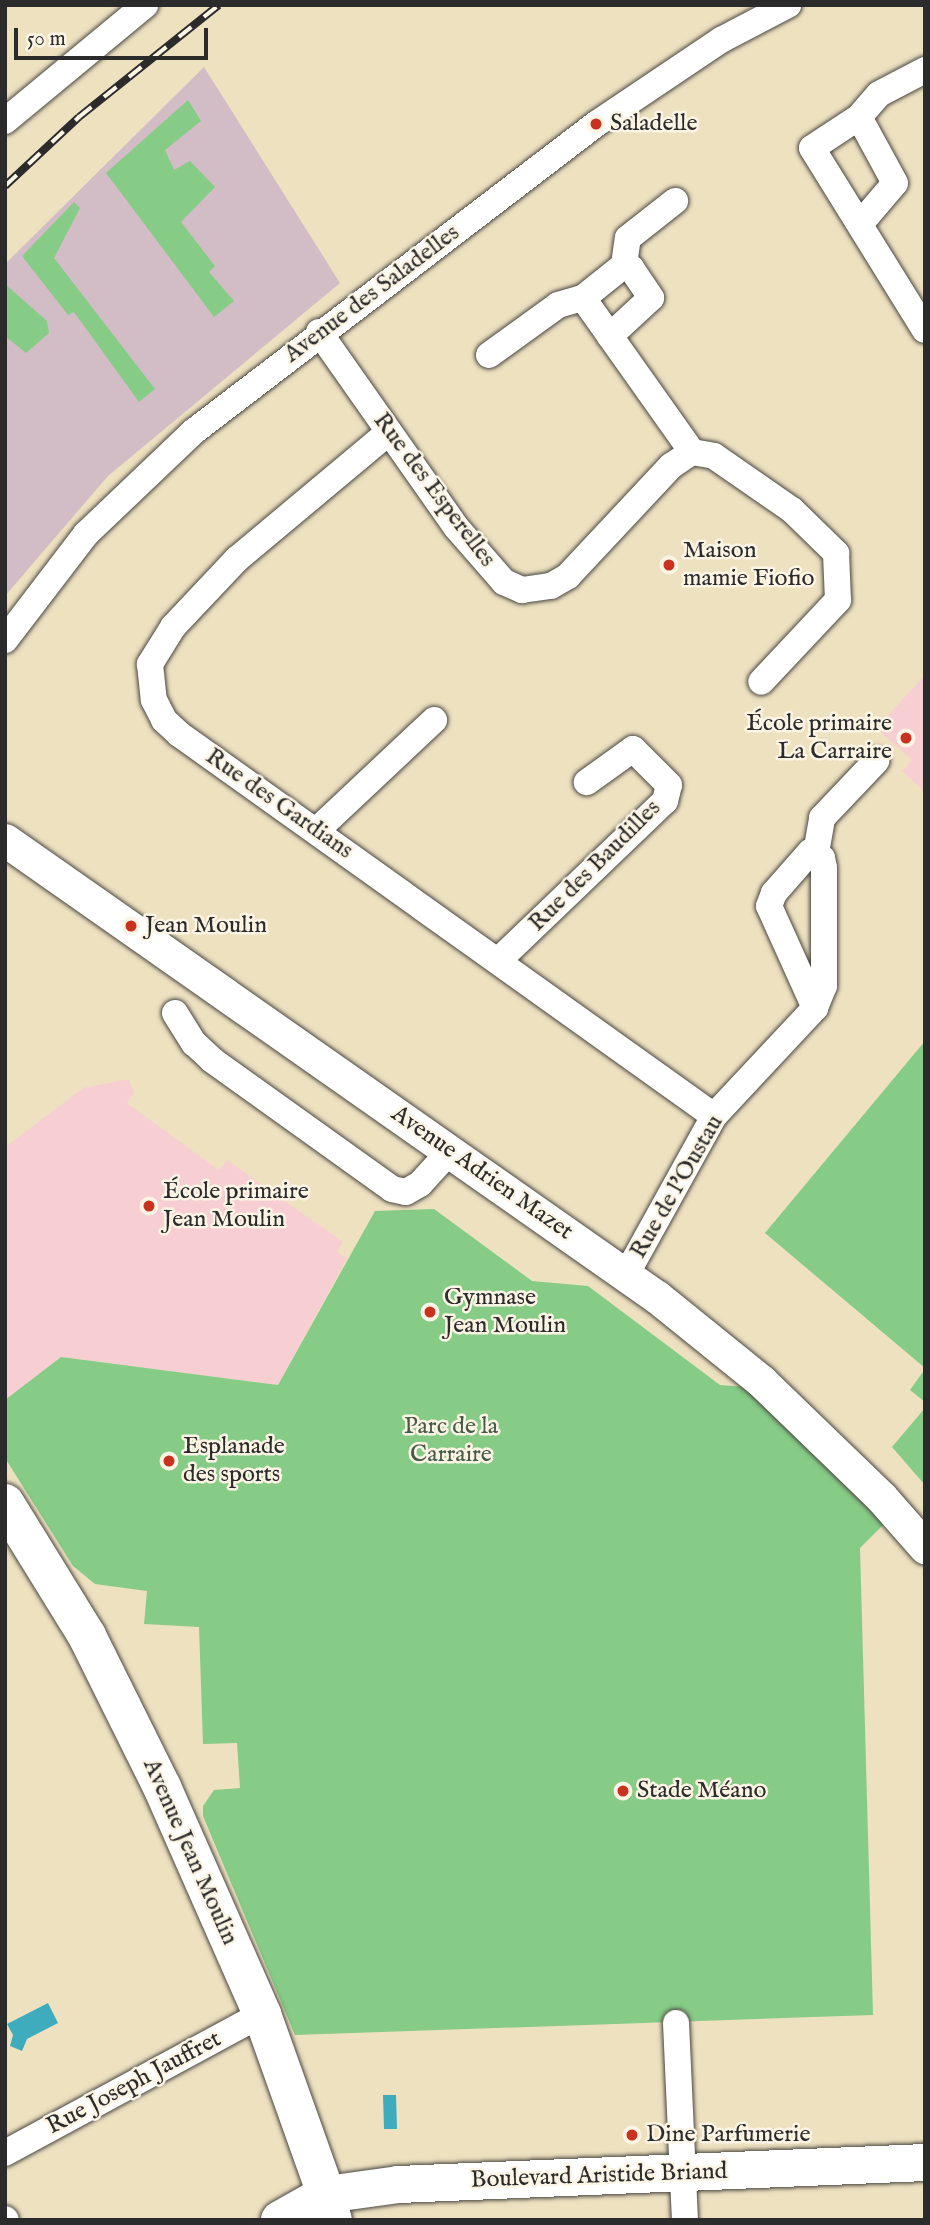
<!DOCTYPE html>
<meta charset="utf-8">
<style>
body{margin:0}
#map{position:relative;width:930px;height:2225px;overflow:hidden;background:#eee1c0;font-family:"IM FELL English",serif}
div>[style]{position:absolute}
.built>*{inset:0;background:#f7cfd2}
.industrial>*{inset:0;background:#d2bdc6}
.green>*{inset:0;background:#86cb86}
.water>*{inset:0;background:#3eacbd}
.roads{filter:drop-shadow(0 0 2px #484641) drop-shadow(0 0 2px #484641)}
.minor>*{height:26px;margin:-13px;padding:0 13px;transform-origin:13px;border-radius:13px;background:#fff}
.tertiary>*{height:33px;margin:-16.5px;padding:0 16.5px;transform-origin:16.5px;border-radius:16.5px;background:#fff}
.secondary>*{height:37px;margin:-18.5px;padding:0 18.5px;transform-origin:18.5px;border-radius:18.5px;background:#fff}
.primary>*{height:38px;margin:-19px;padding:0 19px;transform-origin:19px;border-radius:19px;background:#fff}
.rail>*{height:8px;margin-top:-4px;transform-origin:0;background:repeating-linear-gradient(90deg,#fcf5e5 0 16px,#2b2b2b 0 32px);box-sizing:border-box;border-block:2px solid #2b2b2b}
.dots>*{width:19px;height:19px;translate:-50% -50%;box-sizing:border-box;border:4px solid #fcf5e5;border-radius:50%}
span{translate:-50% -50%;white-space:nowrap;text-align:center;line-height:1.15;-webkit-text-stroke:5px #fcf5e5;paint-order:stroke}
.poi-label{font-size:24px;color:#2b2b2b}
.left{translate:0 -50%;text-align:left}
.right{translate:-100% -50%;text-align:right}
.street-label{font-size:24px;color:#2b2b2b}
.park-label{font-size:24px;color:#465b46}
.frame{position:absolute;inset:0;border:7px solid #2b2b2b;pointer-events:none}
.scale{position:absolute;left:14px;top:28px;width:194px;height:32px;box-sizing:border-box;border:4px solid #2b2b2b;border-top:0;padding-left:9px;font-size:21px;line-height:24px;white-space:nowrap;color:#2b2b2b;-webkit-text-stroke:5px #fcf5e5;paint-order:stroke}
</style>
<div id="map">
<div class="built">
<i style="clip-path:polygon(925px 675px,925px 792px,902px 771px,912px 760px,876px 728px)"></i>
<i style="clip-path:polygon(129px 1079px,134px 1093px,127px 1103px,219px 1170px,227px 1160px,343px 1242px,337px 1252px,347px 1258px,278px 1385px,61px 1357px,5px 1400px,5px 1147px,83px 1088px)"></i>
</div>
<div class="industrial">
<i style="clip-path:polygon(204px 67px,340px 283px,108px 476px,5px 596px,5px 264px)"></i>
</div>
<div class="green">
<i style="clip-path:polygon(188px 100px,201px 121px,165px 150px,174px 170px,190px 161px,215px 187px,181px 222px,215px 266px,209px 272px,234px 301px,214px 317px,106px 173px)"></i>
<i style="clip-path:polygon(74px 202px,80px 208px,54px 258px,155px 389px,139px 402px,74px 312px,68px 315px,22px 256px)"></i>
<i style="clip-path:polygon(5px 284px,47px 321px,49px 333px,26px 353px,5px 336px)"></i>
<i style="clip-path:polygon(925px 1041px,925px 1368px,765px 1233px)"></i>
<i style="clip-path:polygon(434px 1209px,532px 1281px,588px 1286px,720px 1385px,746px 1387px,884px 1524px,860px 1548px,873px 2015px,295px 2035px,203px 1816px,203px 1806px,214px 1790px,240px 1788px,237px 1743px,203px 1744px,199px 1627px,144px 1624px,147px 1591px,95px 1584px,73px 1566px,5px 1458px,5px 1400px,61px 1357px,278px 1385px,375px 1211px)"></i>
<i style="clip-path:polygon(925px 1369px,925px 1402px,910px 1390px)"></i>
<i style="clip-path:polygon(925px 1408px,925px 1485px,892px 1447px)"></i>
</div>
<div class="water">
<i style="clip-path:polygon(48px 2003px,58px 2023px,27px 2039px,22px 2051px,10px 2046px,13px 2035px,7px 2024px)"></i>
<i style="clip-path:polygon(383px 2095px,396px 2095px,397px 2129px,384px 2129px)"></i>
</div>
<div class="roads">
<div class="minor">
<i style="left:859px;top:117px;width:30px;rotate:-49deg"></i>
<i style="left:879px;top:94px;width:52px;rotate:-27.6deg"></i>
<i style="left:5px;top:121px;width:182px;rotate:-39.6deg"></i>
<i style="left:861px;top:223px;width:52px;rotate:-49.6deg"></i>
<i style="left:895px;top:183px;width:75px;rotate:-118.6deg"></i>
<i style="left:859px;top:117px;width:56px;rotate:146.6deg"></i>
<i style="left:812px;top:148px;width:214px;rotate:58.2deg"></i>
<i style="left:624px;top:265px;width:27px;rotate:-82deg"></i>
<i style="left:628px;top:238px;width:60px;rotate:-38.2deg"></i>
<i style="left:319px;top:332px;width:238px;rotate:54.9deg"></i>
<i style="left:456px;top:527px;width:73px;rotate:48.9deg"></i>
<i style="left:504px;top:582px;width:20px;rotate:24deg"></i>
<i style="left:522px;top:590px;width:29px;rotate:-8deg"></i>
<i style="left:551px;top:586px;width:20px;rotate:-30deg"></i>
<i style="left:568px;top:576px;width:151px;rotate:-46.9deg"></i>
<i style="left:671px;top:466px;width:25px;rotate:-34deg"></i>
<i style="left:692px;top:452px;width:22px;rotate:10deg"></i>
<i style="left:714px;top:456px;width:95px;rotate:34.7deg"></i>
<i style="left:792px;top:510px;width:62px;rotate:44.3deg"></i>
<i style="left:836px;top:553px;width:47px;rotate:87.6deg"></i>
<i style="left:838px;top:600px;width:112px;rotate:133.2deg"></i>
<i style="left:610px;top:336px;width:47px;rotate:-125.4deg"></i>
<i style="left:583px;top:298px;width:53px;rotate:-38.8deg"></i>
<i style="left:624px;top:265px;width:8px;rotate:23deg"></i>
<i style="left:631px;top:268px;width:36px;rotate:56deg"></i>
<i style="left:651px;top:298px;width:56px;rotate:137.2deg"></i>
<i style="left:610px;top:336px;width:142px;rotate:54.7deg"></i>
<i style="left:489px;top:355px;width:85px;rotate:-35.9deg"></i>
<i style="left:558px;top:305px;width:26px;rotate:-16deg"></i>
<i style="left:389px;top:432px;width:198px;rotate:140.1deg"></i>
<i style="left:237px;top:559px;width:93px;rotate:133.3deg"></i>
<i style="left:173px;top:627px;width:44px;rotate:121.9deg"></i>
<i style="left:150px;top:664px;width:36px;rotate:84deg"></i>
<i style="left:154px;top:700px;width:22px;rotate:63deg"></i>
<i style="left:164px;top:720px;width:21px;rotate:43deg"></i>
<i style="left:179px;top:734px;width:657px;rotate:35.53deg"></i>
<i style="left:5px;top:640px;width:133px;rotate:-52.6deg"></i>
<i style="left:86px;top:534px;width:148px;rotate:-43.6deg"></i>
<i style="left:193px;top:432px;width:507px;rotate:-37.39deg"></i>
<i style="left:596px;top:124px;width:151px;rotate:-33.9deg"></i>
<i style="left:721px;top:40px;width:76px;rotate:-27.6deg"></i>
<i style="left:316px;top:831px;width:162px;rotate:-43.2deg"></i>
<i style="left:816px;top:853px;width:36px;rotate:-80deg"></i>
<i style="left:822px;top:818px;width:79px;rotate:-46.5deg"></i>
<i style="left:499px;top:960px;width:230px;rotate:-43.8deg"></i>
<i style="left:665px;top:801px;width:16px;rotate:-76deg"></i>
<i style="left:669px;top:785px;width:51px;rotate:-135deg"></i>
<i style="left:633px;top:749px;width:57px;rotate:144.3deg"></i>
<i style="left:175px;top:1013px;width:36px;rotate:58deg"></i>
<i style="left:194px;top:1043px;width:25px;rotate:43deg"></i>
<i style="left:212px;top:1060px;width:221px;rotate:35.6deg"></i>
<i style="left:392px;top:1189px;width:14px;rotate:12deg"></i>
<i style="left:406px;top:1192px;width:16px;rotate:-30deg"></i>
<i style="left:420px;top:1184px;width:45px;rotate:-47.7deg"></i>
<i style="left:626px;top:1275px;width:182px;rotate:-61deg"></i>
<i style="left:714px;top:1116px;width:148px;rotate:-46.9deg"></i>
<i style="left:815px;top:1008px;width:24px;rotate:-68deg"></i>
<i style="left:824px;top:986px;width:118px;rotate:-90deg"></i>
<i style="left:824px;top:868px;width:10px;rotate:-101deg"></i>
<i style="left:822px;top:858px;width:13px;rotate:-153deg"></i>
<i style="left:810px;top:852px;width:55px;rotate:131.3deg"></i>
<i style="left:774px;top:893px;width:14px;rotate:111deg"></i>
<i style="left:769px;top:906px;width:112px;rotate:65.7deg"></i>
<i style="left:676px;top:2023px;width:197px;rotate:87.4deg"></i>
<i style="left:5px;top:2153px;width:292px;rotate:-28.4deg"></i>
<i style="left:5px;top:2219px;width:1px;rotate:45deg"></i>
</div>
<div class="tertiary">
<i style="left:5px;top:840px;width:796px;rotate:35.03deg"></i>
<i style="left:657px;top:1297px;width:134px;rotate:38.9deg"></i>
<i style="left:761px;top:1381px;width:167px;rotate:44deg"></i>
<i style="left:881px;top:1497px;width:67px;rotate:48.7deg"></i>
</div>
<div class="secondary">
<i style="left:333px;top:2220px;width:27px;rotate:-105deg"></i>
<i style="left:326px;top:2194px;width:73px;rotate:-7.9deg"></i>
<i style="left:398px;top:2184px;width:527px;rotate:-2.39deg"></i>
</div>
<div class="primary">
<i style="left:5px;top:1503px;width:156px;rotate:58.3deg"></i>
<i style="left:87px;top:1636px;width:169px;rotate:63.6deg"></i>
<i style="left:162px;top:1787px;width:248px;rotate:66.2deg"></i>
<i style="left:262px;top:2014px;width:191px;rotate:70.4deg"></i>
<i style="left:326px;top:2194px;width:53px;rotate:150.5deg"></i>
</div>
</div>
<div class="rail">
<i style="left:5px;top:186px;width:101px;rotate:-43deg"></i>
<i style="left:79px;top:117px;width:179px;rotate:-38.7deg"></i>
</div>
<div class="dots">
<i style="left:596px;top:124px;background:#c8321e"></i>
<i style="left:669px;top:565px;background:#c8321e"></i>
<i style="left:906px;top:738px;background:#c8321e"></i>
<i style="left:131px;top:926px;background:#c8321e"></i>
<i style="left:149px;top:1206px;background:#c8321e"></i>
<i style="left:430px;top:1312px;background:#c8321e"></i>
<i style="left:169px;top:1461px;background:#c8321e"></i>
<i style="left:623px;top:1791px;background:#c8321e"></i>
<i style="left:632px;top:2135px;background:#c8321e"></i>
</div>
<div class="poi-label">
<span class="left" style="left:610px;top:124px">Saladelle</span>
<span class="left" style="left:683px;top:565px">Maison<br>mamie Fiofio</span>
<span class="right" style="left:892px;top:738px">École primaire<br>La Carraire</span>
<span class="left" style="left:145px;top:926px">Jean Moulin</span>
<span class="left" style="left:163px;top:1206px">École primaire<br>Jean Moulin</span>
<span class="left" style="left:444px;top:1312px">Gymnase<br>Jean Moulin</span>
<span class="left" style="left:183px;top:1461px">Esplanade<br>des sports</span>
<span class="left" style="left:637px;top:1791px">Stade Méano</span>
<span class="left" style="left:646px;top:2135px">Dine Parfumerie</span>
</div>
<div class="street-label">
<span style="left:372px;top:294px;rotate:-37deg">Avenue des Saladelles</span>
<span style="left:434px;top:490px;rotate:53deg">Rue des Esperelles</span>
<span style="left:279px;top:804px;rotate:35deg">Rue des Gardians</span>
<span style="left:595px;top:866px;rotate:-45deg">Rue des Baudilles</span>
<span style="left:482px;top:1173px;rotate:35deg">Avenue Adrien Mazet</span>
<span style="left:677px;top:1187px;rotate:-60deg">Rue de l'Oustau</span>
<span style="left:190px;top:1852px;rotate:66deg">Avenue Jean Moulin</span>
<span style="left:134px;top:2083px;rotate:-28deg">Rue Joseph Jauffret</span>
<span style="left:599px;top:2176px;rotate:-2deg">Boulevard Aristide Briand</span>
</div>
<div class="park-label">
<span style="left:451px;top:1441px">Parc de la<br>Carraire</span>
</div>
<div class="frame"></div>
<div class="scale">50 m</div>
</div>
